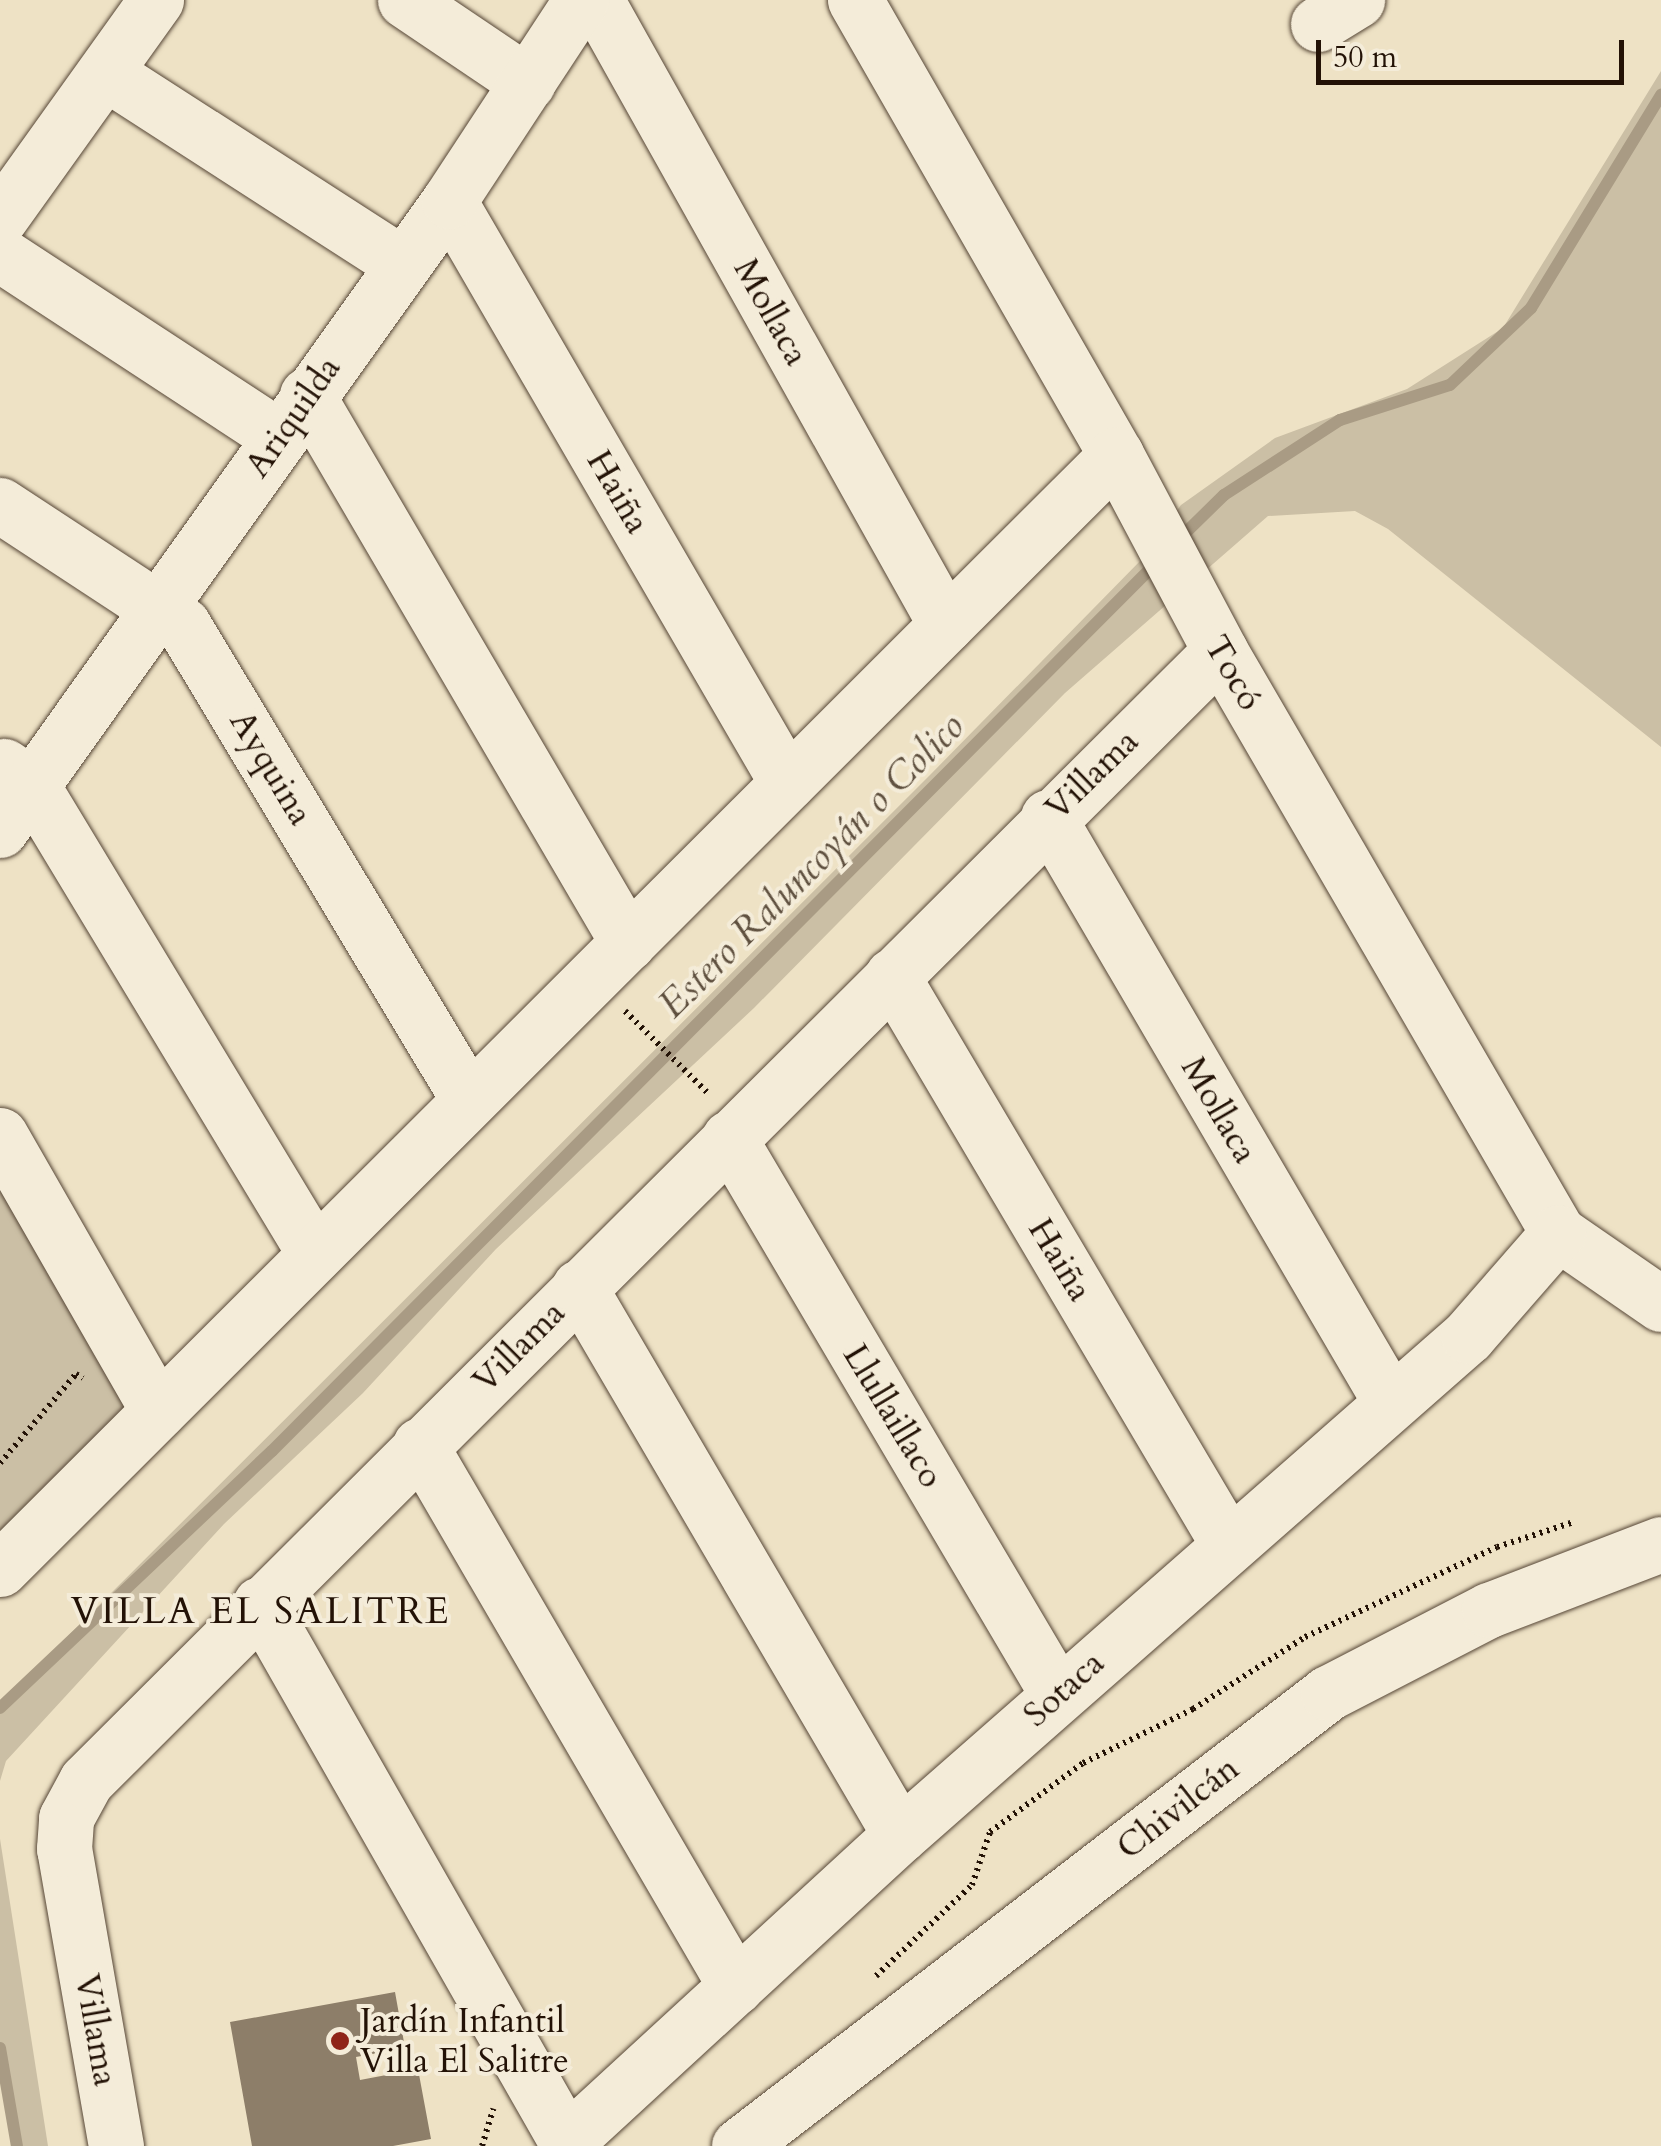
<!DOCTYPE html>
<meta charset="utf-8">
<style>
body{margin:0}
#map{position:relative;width:1661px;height:2146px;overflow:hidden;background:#eee2c5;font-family:Cardo,serif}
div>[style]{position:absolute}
.green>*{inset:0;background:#cbbfa5}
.stream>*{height:12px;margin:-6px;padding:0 6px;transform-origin:6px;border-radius:6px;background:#a99b84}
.building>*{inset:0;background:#8d7e69}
.path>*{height:6px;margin-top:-3px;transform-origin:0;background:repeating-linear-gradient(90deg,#231206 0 2.5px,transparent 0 7.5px)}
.roads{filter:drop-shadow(0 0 2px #564636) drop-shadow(0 0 2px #564636)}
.minor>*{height:55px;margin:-27.5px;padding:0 27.5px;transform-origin:27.5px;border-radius:27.5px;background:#f4ecd9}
.dots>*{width:28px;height:28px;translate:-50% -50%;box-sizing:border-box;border:5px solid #f4ecd9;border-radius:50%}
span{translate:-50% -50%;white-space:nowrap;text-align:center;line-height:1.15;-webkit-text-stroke:8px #f4ecd9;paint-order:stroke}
.street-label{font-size:35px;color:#231206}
.poi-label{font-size:35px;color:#231206}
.left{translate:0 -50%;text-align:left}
.water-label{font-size:38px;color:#5f503f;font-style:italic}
.neighbourhood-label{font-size:38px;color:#231206;letter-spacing:2.5px}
.scale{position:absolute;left:1316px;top:40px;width:308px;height:45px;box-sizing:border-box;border:5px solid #231206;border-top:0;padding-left:12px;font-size:30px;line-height:35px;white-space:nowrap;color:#231206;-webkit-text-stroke:8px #f4ecd9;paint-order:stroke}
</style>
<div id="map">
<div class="green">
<i style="clip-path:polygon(1661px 71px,1661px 747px,1388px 529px,1355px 511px,1268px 516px,1065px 693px,754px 1008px,496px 1249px,363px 1393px,224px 1524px,6px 1761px,0 1781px,0 1704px,930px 775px,1142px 559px,1181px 505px,1275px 438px,1407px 389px,1503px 328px)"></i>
<i style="clip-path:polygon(0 1178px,130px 1405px,0 1535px)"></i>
<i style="clip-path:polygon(0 1839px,48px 2146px,12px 2146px,0 2074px)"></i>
</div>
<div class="stream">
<i style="left:1176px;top:542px;width:67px;rotate:-44.4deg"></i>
<i style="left:1224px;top:495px;width:138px;rotate:-32.9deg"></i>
<i style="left:1340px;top:420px;width:115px;rotate:-17.7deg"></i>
<i style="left:1450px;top:385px;width:112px;rotate:-43.5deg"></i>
<i style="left:1531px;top:308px;width:250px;rotate:-58.6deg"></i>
<i style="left:0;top:1708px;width:374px;rotate:-43.4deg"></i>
<i style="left:272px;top:1451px;width:1257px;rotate:-45.13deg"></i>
<i style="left:0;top:2048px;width:99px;rotate:80.2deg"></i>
</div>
<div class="building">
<i style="clip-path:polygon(395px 1992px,405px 2048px,356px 2057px,360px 2080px,418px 2069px,431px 2139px,393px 2146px,252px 2146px,230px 2022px)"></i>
</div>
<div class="path">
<i style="left:625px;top:1011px;width:117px;rotate:44.7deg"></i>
<i style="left:0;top:1463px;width:117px;rotate:-49.5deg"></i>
<i style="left:76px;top:1374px;width:8px;rotate:30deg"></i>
<i style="left:876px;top:1976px;width:132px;rotate:-43.5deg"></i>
<i style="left:972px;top:1885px;width:56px;rotate:-71.2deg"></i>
<i style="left:990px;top:1832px;width:116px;rotate:-36.6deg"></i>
<i style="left:1083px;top:1763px;width:123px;rotate:-26.1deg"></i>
<i style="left:1193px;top:1709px;width:133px;rotate:-32.7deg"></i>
<i style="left:1305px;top:1637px;width:212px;rotate:-25.1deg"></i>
<i style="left:1497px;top:1547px;width:81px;rotate:-18deg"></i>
<i style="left:482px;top:2146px;width:39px;rotate:-73deg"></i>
</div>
<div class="roads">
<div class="minor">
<i style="left:405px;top:0;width:148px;rotate:34deg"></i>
<i style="left:596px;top:0;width:716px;rotate:60.75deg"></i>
<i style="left:855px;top:0;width:525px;rotate:60.16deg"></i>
<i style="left:1116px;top:455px;width:222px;rotate:62deg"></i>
<i style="left:1220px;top:651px;width:673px;rotate:59.85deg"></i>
<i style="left:1558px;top:1233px;width:125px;rotate:34.6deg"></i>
<i style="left:1318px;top:24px;width:46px;rotate:-31.6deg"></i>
<i style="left:106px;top:73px;width:352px;rotate:32.8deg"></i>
<i style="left:449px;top:201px;width:673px;rotate:59.85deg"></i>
<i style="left:0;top:218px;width:268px;rotate:-54.4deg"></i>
<i style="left:0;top:254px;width:334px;rotate:33.2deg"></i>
<i style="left:307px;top:395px;width:635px;rotate:59.64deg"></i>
<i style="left:0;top:505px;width:219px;rotate:33.3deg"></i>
<i style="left:183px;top:625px;width:554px;rotate:58.95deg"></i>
<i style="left:4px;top:766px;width:32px;rotate:34deg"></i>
<i style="left:31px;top:784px;width:549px;rotate:58.86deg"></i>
<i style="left:1048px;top:817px;width:679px;rotate:59.66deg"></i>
<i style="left:0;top:830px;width:773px;rotate:-54.48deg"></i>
<i style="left:449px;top:201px;width:240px;rotate:-56.7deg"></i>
<i style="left:892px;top:976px;width:660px;rotate:59.39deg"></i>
<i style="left:0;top:1135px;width:318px;rotate:60.2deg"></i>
<i style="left:729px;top:1138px;width:647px;rotate:59.43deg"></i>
<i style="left:579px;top:1287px;width:635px;rotate:59.64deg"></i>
<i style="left:420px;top:1445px;width:627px;rotate:59.76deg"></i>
<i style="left:0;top:1569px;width:1577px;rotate:-44.95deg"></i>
<i style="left:260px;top:1604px;width:624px;rotate:60.31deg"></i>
<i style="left:566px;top:2142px;width:454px;rotate:-42.6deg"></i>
<i style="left:900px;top:1835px;width:756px;rotate:-41.3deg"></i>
<i style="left:1468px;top:1336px;width:137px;rotate:-48.9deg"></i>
<i style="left:116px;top:2146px;width:302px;rotate:-99.9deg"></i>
<i style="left:64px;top:1849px;width:31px;rotate:-86deg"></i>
<i style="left:66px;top:1818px;width:42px;rotate:-61.6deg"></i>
<i style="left:86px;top:1781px;width:1601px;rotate:-44.9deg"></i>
<i style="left:739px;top:2146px;width:743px;rotate:-37.56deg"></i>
<i style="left:1328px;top:1693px;width:181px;rotate:-27.3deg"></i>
<i style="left:1489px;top:1610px;width:184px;rotate:-21deg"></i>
</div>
</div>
<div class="dots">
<i style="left:340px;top:2041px;background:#8f2418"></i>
</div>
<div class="street-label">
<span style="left:771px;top:312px;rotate:61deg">Mollaca</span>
<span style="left:293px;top:417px;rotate:-55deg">Ariquilda</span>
<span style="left:618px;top:492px;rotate:60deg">Haiña</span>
<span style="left:1233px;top:673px;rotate:60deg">Tocó</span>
<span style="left:271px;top:768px;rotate:59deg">Ayquina</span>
<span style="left:1092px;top:775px;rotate:-44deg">Villama</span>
<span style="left:1219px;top:1110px;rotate:60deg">Mollaca</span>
<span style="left:1060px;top:1260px;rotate:59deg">Haiña</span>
<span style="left:519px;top:1347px;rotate:-45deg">Villama</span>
<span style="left:893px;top:1416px;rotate:59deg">Llullaillaco</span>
<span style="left:1064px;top:1689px;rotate:-42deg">Sotaca</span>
<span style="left:1178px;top:1808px;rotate:-38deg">Chivilcán</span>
<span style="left:96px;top:2030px;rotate:80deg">Villama</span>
</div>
<div class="poi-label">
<span class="left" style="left:360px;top:2041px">Jardín Infantil<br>Villa El Salitre</span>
</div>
<div class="water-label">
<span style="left:812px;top:866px;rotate:-45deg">Estero Raluncoyán o Colico</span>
</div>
<div class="neighbourhood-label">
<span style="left:261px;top:1612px">VILLA EL SALITRE</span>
</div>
<div class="scale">50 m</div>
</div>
